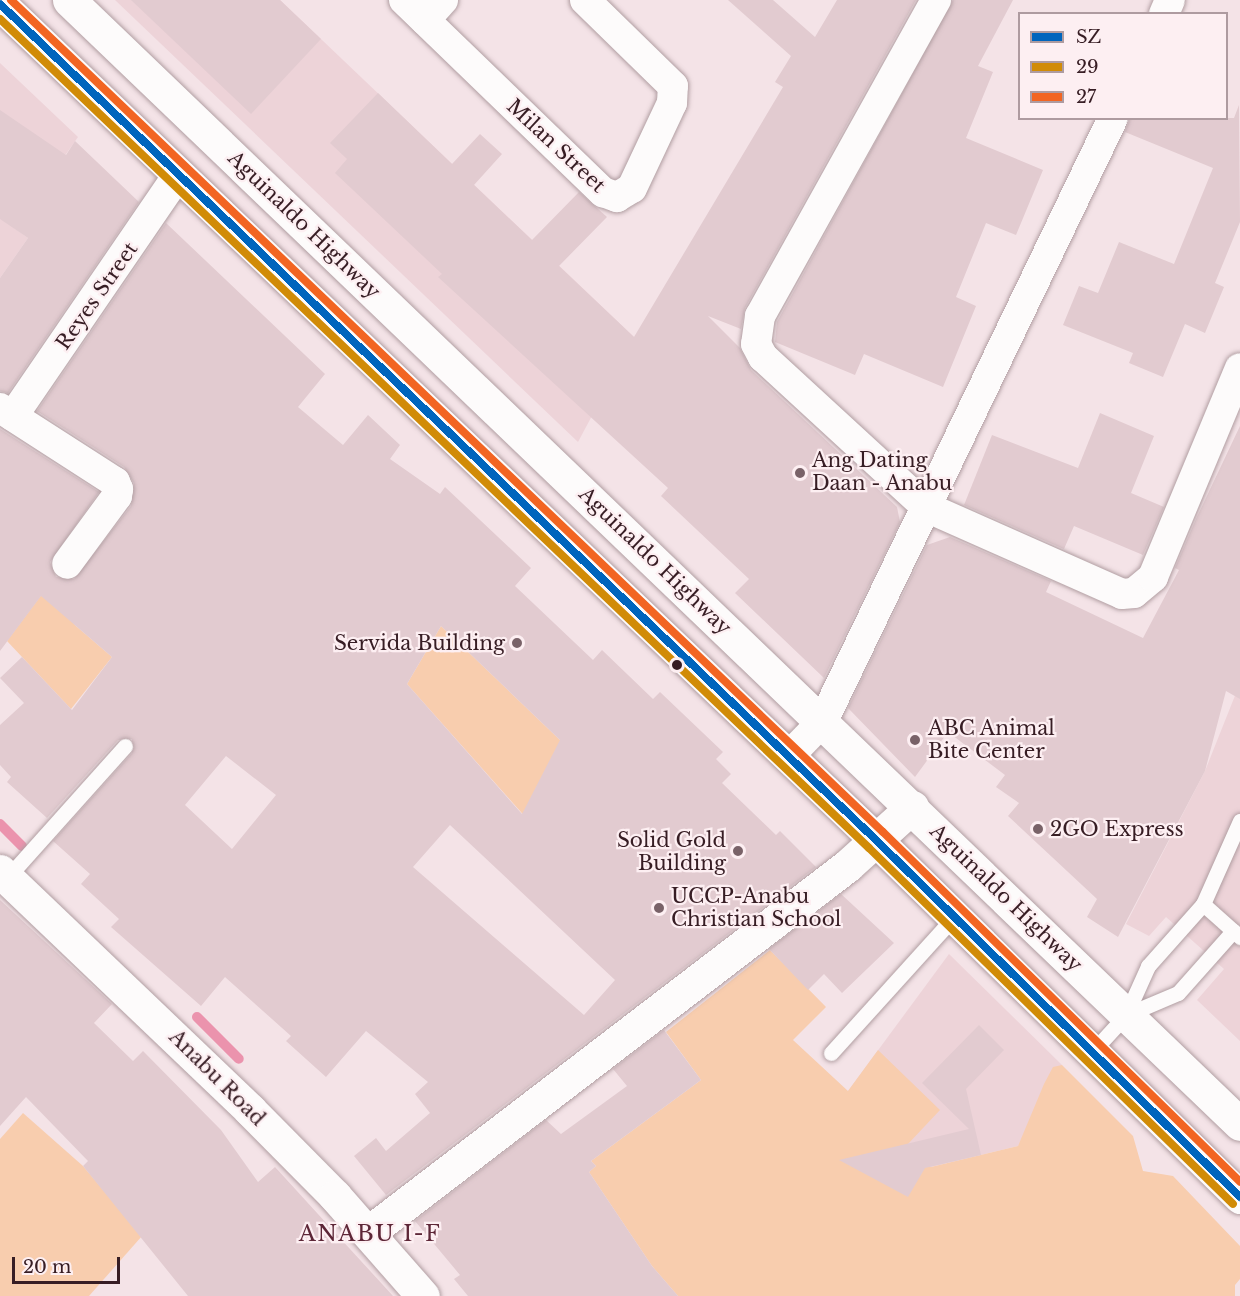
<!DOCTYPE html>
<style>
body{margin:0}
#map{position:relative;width:1240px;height:1296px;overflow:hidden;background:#f4e3e7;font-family:"Libre Baskerville",serif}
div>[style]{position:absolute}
.built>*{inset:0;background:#edd3d8}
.green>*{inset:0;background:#f8cdae}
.stream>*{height:10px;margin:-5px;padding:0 5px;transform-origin:5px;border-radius:5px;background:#eb93ad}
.building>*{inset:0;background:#e2cbd0}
.roads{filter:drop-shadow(0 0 2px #b19ea2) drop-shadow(0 0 2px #b19ea2)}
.service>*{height:15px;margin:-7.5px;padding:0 7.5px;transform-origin:7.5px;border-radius:7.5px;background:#fdfbfb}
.minor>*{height:30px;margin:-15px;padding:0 15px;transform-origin:15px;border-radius:15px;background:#fdfbfb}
.tertiary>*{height:33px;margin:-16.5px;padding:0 16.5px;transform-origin:16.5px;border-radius:16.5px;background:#fdfbfb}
.trunk>*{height:33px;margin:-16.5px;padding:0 16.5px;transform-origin:16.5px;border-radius:16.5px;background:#fdfbfb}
.bus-1>*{height:8px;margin:-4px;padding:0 4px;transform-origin:4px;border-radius:4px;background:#0065bd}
.bus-2>*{height:8px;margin:-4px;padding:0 4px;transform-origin:4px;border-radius:4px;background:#d18b07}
.bus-3>*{height:8px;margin:-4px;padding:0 4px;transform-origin:4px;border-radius:4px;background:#f26522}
.dots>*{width:16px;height:16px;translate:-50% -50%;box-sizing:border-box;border:3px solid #fdeff2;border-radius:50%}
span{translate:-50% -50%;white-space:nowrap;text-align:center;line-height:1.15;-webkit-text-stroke:4.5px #fdeff2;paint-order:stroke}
.street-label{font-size:20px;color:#371d24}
.poi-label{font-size:20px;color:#371d24}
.left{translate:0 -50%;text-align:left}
.right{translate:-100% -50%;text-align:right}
.quarter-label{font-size:22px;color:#5d2637;letter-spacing:1.5px}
.legend{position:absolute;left:1018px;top:12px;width:210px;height:108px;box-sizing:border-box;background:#fdeff2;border:2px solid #ae9ba0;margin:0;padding:8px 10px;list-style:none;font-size:18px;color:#371d24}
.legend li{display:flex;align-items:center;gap:12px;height:30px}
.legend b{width:30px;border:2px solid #ae9ba0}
.scale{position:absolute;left:12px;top:1257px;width:108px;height:27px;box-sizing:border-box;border:3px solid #371d24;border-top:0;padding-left:8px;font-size:18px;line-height:21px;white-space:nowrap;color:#371d24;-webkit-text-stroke:4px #fdeff2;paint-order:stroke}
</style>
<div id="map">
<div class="built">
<i style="clip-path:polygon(115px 0,280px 0,634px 337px,578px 442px)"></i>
<i style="clip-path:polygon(0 63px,78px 137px,14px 228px,28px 238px,0 278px)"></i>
<i style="clip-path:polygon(1240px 683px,1240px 1041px,1197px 1000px,1224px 969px,1166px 917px,1149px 936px,1126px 924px,1205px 771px)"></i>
<i style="clip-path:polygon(949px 954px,1062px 1065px,1018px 1146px,931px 1167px,848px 1091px)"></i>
</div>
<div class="green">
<i style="clip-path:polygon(45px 590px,76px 626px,112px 657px,71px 709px,7px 641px)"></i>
<i style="clip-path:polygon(441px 626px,583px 762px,536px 829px,407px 684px)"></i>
<i style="clip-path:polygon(770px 950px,826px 1007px,793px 1040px,848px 1091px,878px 1050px,940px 1110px,908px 1144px,931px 1167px,1018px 1146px,1044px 1084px,1053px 1067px,1062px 1065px,1133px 1136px,1143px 1171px,1173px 1176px,1240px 1246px,1240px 1279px,1235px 1285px,1235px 1296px,678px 1296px,652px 1266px,589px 1172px,596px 1166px,591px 1161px,701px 1080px,666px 1032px)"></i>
<i style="clip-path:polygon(23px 1113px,83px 1166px,142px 1236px,89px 1296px,0 1296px,0 1139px)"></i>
</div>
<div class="stream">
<i style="left:0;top:824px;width:31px;rotate:45deg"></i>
<i style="left:197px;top:1017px;width:59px;rotate:45deg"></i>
</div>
<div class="building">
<i style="clip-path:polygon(131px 0,280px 0,321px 39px,251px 114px)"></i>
<i style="clip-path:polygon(728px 0,773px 0,815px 37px,837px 0,916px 0,745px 308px,741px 329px,708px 316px,740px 348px,751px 370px,897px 507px,900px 522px,824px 678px,735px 593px,749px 579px,661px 496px,668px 488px,438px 277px,442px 274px,335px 173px,347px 159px,330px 143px,378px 93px,452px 164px,480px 134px,502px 154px,474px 185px,532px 240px,579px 192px,607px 217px,559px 266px,634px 337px,783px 87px,775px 82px,791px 56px)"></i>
<i style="clip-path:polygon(953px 0,1013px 0,978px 66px,993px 72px,966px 138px,1043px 170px,1016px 235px,986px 223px,956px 297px,976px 306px,943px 387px,864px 354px,855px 375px,775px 342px,777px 322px)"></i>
<i style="clip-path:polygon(1239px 105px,1240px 222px,1215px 283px,1224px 287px,1205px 333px,1185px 324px,1163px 377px,1129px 363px,1133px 353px,1063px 325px,1079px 286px,1098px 293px,1119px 242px,1174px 264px,1213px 168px,1125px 132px,1130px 118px,1234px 118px)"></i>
<i style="clip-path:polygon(0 110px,66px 155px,75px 141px,139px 202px,8px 393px,0 391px,0 278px,28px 238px,0 219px)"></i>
<i style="clip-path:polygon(evenodd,166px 223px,325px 374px,298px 407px,343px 445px,368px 415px,400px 445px,390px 459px,440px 494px,445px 487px,531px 568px,515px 586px,593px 660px,602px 650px,653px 699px,660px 692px,723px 752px,716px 759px,731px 774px,722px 783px,776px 835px,780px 831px,816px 867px,386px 1195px,354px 1156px,376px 1138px,386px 1151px,430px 1113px,415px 1094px,428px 1082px,366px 1031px,326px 1077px,286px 1041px,291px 1036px,225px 977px,201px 1006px,111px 927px,119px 919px,81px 884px,90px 874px,53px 841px,132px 753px,132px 739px,118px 740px,47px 818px,7px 782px,11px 777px,0 765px,0 725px,24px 703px,0 678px,22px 657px,72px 710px,112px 657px,41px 596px,0 651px,0 429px,99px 492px,50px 562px,56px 577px,74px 579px,131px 506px,134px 483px,124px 467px,37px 411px,166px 223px,441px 626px,560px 740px,522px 814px,407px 684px,441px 626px,166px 223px,226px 756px,276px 795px,232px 849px,185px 805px,226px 756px,166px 223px,450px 825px,615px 980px,584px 1015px,413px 867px,450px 825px)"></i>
<i style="clip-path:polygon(1100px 413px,1154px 436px,1131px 493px,1164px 507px,1143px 555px,1074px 526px,1064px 549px,964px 505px,992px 435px,1078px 468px)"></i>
<i style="clip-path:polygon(1240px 426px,1240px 699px,1226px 691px,1205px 771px,1118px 937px,1087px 917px,1097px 899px,1008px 816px,1019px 803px,996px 787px,1005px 775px,948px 732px,915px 777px,848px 708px,927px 545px,950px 537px,1051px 581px,1046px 592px,1143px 638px,1179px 570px,1175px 568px,1196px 519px)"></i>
<i style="clip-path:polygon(841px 894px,894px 943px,842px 993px,824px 974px,808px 990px,769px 949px)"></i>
<i style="clip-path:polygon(0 900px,112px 1004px,94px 1023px,133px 1061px,143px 1051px,221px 1130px,258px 1182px,275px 1167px,393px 1296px,188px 1296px,83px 1166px,88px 1161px,26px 1097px,0 1126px)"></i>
<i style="clip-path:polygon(979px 1025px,1004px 1050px,966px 1089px,981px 1155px,925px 1168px,908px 1197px,839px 1160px,969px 1129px,922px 1083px)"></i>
<i style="clip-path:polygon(664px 1030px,701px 1080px,591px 1161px,596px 1166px,589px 1172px,652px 1266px,678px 1296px,468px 1296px,454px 1279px,460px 1275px,415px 1221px,546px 1120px,561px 1134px,627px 1086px,613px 1069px)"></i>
</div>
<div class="roads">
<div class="service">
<i style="left:7px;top:878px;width:177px;rotate:-48.2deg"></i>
<i style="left:1203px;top:904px;width:50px;rotate:41.7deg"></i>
<i style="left:1126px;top:1015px;width:56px;rotate:-22.9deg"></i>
<i style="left:1178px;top:993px;width:83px;rotate:-48.4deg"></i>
<i style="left:1092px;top:1052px;width:50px;rotate:-47.4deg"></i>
<i style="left:1126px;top:1015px;width:54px;rotate:-65.8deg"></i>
<i style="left:1148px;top:966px;width:83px;rotate:-48.4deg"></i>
<i style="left:1203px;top:904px;width:91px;rotate:-66deg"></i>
<i style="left:831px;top:1053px;width:183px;rotate:-47.9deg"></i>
</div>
<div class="minor">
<i style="left:404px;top:0;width:277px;rotate:44deg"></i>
<i style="left:603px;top:192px;width:15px;rotate:20deg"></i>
<i style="left:617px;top:197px;width:17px;rotate:-31deg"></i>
<i style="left:632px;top:188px;width:94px;rotate:-64.8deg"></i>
<i style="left:672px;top:103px;width:17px;rotate:-87deg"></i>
<i style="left:673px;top:86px;width:123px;rotate:-135.7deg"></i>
<i style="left:936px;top:0;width:362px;rotate:119.1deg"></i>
<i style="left:760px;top:316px;width:28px;rotate:98deg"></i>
<i style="left:756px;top:344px;width:15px;rotate:62deg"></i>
<i style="left:763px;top:357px;width:222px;rotate:42.6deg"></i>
<i style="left:926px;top:507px;width:214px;rotate:23.9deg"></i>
<i style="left:1122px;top:594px;width:12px;rotate:-5deg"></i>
<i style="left:1134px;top:593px;width:25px;rotate:-40deg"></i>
<i style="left:1153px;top:577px;width:226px;rotate:-67.4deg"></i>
<i style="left:1164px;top:14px;width:15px;rotate:-67deg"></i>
<i style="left:425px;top:20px;width:27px;rotate:-48deg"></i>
<i style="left:0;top:408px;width:137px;rotate:32.8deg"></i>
<i style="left:115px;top:482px;width:8px;rotate:67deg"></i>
<i style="left:118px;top:489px;width:7px;rotate:98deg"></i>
<i style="left:117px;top:496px;width:84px;rotate:126.3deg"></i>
<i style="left:13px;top:416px;width:292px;rotate:-55.6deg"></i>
<i style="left:788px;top:757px;width:50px;rotate:-45.8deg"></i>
<i style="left:823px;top:721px;width:669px;rotate:-64.32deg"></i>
</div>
<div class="tertiary">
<i style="left:0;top:871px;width:346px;rotate:43.7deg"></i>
<i style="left:250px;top:1110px;width:121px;rotate:45.3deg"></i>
<i style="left:335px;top:1196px;width:133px;rotate:48.7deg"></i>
<i style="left:369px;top:1232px;width:602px;rotate:-37.44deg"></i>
<i style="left:847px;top:866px;width:88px;rotate:-42.2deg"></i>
</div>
<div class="trunk">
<i style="left:69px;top:0;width:1623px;rotate:43.83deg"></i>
<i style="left:0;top:4px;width:1211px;rotate:43.66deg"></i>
<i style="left:876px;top:840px;width:510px;rotate:44.44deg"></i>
</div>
</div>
<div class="bus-1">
<i style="left:0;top:4px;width:1211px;rotate:43.66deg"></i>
<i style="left:876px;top:840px;width:510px;rotate:44.44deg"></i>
</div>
<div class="bus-2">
<i style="left:0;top:19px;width:1201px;rotate:43.65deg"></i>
<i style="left:869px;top:848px;width:509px;rotate:44.36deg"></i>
</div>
<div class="bus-3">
<i style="left:11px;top:0;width:1205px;rotate:43.66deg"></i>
<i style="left:883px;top:832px;width:500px;rotate:44.4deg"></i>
</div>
<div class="dots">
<i style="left:800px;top:473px;background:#796268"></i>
<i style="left:517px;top:643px;background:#796268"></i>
<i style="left:677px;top:665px;background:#371d24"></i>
<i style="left:915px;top:740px;background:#796268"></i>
<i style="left:1038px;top:829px;background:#796268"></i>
<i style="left:738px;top:851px;background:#796268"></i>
<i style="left:659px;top:908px;background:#796268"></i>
</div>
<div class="street-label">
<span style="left:556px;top:146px;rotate:43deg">Milan Street</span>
<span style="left:304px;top:225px;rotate:44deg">Aguinaldo Highway</span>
<span style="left:97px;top:296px;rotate:-55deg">Reyes Street</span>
<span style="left:655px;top:561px;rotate:44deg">Aguinaldo Highway</span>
<span style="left:1006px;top:898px;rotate:44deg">Aguinaldo Highway</span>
<span style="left:217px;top:1078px;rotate:45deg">Anabu Road</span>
</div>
<div class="poi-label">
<span class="left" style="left:812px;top:472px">Ang Dating<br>Daan - Anabu</span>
<span class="right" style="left:505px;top:643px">Servida Building</span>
<span class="left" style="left:928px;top:740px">ABC Animal<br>Bite Center</span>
<span class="left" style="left:1050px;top:829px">2GO Express</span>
<span class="right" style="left:726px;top:852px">Solid Gold<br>Building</span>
<span class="left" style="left:671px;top:908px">UCCP-Anabu<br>Christian School</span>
</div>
<div class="quarter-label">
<span style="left:370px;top:1234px">ANABU I-F</span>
</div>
<ul class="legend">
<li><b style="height:8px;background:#0065bd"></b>SZ</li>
<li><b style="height:8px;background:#d18b07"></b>29</li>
<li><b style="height:8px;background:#f26522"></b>27</li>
</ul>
<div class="scale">20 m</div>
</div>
